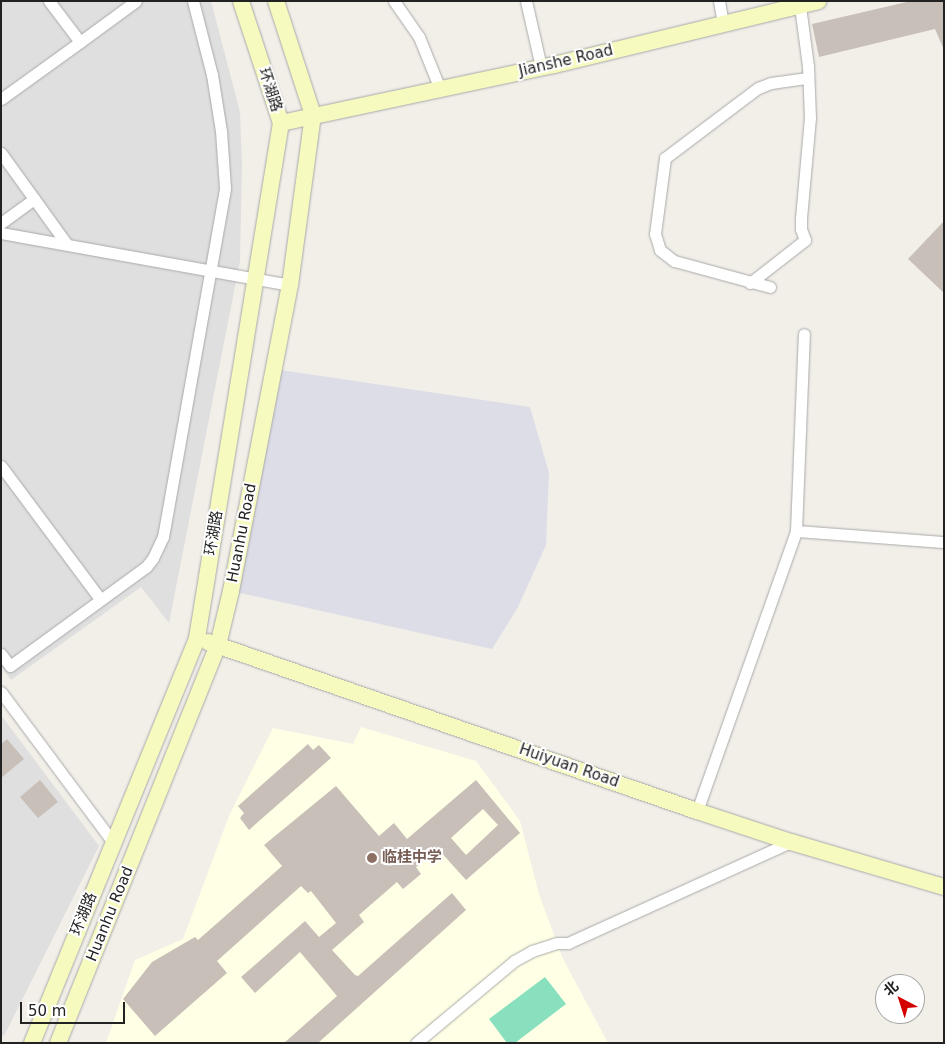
<!DOCTYPE html>
<meta charset="utf-8">
<style>
body{margin:0}
#map{position:relative;width:945px;height:1044px;overflow:hidden;background:#f2efe9;font-family:"DejaVu Sans","Noto Sans SC",sans-serif}
div>[style]{position:absolute}
.residential>*{inset:0;background:#e0dfdf}
.education>*{inset:0;background:#ffffe5}
.pitch>*{inset:0;background:#88e0be}
.plaza>*{inset:0;background:#dddde8}
.building>*{inset:0;background:#c7bfb8}
.roads{filter:drop-shadow(0 0 1px #a9a9a9) drop-shadow(0 0 1px #a9a9a9)}
.street>*{height:11px;margin:-5.5px;padding:0 5.5px;transform-origin:5.5px;border-radius:5.5px;background:#fff}
.secondary>*{height:16px;margin:-8px;padding:0 8px;transform-origin:8px;border-radius:8px;background:#f7fabf}
.dots>*{width:14px;height:14px;translate:-50% -50%;box-sizing:border-box;border:2px solid #fff;border-radius:50%}
span{translate:-50% -50%;white-space:nowrap;text-align:center;line-height:1.15;-webkit-text-stroke:4px #fff;paint-order:stroke}
.street-label{font-size:15px;color:#222}
.education-label{font-size:15px;color:#785e54;font-weight:700}
.left{translate:0 -50%;text-align:left}
.frame{position:absolute;inset:0;border:2px solid #222;pointer-events:none}
.north{position:absolute;left:875px;top:974px;width:50px;height:50px;box-sizing:border-box;background:#fff;border:1px solid #a7a7a7;border-radius:50%;rotate:320deg;font-size:14px;font-weight:700;line-height:20px;text-align:center;color:#222}
.north::after{content:'';display:block;margin:auto;width:18px;height:22px;background:#d40000;clip-path:polygon(50% 0,100% 100%,50% 72%,0 100%)}
.scale{position:absolute;left:20px;top:1002px;width:105px;height:22px;box-sizing:border-box;border:2px solid #222;border-top:0;padding-left:6px;font-size:15px;line-height:18px;white-space:nowrap;color:#222;-webkit-text-stroke:4px #fff;paint-order:stroke}
</style>
<div id="map">
<div class="residential">
<i style="clip-path:polygon(1px 1px,211px 1px,240px 112px,242px 165px,240px 261px,169px 623px,141px 587px,11px 680px,1px 666px)"></i>
<i style="clip-path:polygon(1px 715px,99px 846px,4px 1036px,1px 1034px)"></i>
</div>
<div class="education">
<i style="clip-path:polygon(361px 727px,476px 761px,520px 821px,539px 894px,562px 957px,608px 1043px,106px 1043px,135px 960px,183px 939px,229px 816px,273px 728px,353px 744px)"></i>
</div>
<div class="pitch">
<i style="clip-path:polygon(545px 977px,566px 1004px,515px 1043px,507px 1043px,489px 1019px)"></i>
</div>
<div class="plaza">
<i style="clip-path:polygon(274px 369px,530px 407px,549px 473px,546px 545px,518px 607px,492px 649px,231px 591px)"></i>
</div>
<div class="building">
<i style="clip-path:polygon(911px 1px,944px 1px,944px 50px,935px 29px,819px 57px,812px 24px)"></i>
<i style="clip-path:polygon(944px 221px,944px 293px,908px 259px)"></i>
<i style="clip-path:polygon(7px 739px,24px 759px,1px 778px,1px 744px)"></i>
<i style="clip-path:polygon(308px 744px,313px 750px,319px 745px,331px 758px,249px 830px,240px 818px,244px 813px,238px 806px)"></i>
<i style="clip-path:polygon(40px 780px,58px 802px,38px 818px,20px 797px)"></i>
<i style="clip-path:polygon(evenodd,476px 780px,520px 833px,466px 880px,438px 849px,416px 867px,421px 874px,403px 889px,397px 882px,359px 915px,364px 922px,332px 950px,355px 975px,358px 976px,452px 893px,466px 910px,318px 1043px,284px 1043px,337px 996px,300px 952px,255px 993px,241px 977px,305px 921px,319px 937px,336px 923px,311px 891px,308px 893px,301px 886px,217px 961px,227px 973px,155px 1036px,123px 999px,152px 962px,195px 937px,198px 940px,282px 866px,264px 845px,336px 786px,379px 836px,394px 823px,407px 839px,476px 780px,483px 809px,498px 825px,466px 855px,451px 838px,483px 809px)"></i>
</div>
<div class="roads">
<div class="street">
<i style="left:49px;top:1px;width:51px;rotate:52.9deg"></i>
<i style="left:80px;top:42px;width:69px;rotate:-36.2deg"></i>
<i style="left:394px;top:1px;width:44px;rotate:55.2deg"></i>
<i style="left:419px;top:37px;width:56px;rotate:68deg"></i>
<i style="left:526px;top:1px;width:68px;rotate:77.2deg"></i>
<i style="left:719px;top:1px;width:22px;rotate:80deg"></i>
<i style="left:1px;top:99px;width:97px;rotate:-35.8deg"></i>
<i style="left:1px;top:153px;width:111px;rotate:54.2deg"></i>
<i style="left:1px;top:223px;width:41px;rotate:-36deg"></i>
<i style="left:1px;top:233px;width:294px;rotate:10.2deg"></i>
<i style="left:750px;top:283px;width:70px;rotate:-38deg"></i>
<i style="left:805px;top:240px;width:12px;rotate:-110deg"></i>
<i style="left:801px;top:229px;width:11px;rotate:-90deg"></i>
<i style="left:801px;top:218px;width:100px;rotate:-84.9deg"></i>
<i style="left:810px;top:118px;width:52px;rotate:-92.2deg"></i>
<i style="left:808px;top:66px;width:61px;rotate:-97.6deg"></i>
<i style="left:770px;top:287px;width:99px;rotate:-164.8deg"></i>
<i style="left:674px;top:261px;width:18px;rotate:-142deg"></i>
<i style="left:660px;top:250px;width:17px;rotate:-107deg"></i>
<i style="left:655px;top:234px;width:77px;rotate:-82.5deg"></i>
<i style="left:665px;top:158px;width:116px;rotate:-37deg"></i>
<i style="left:758px;top:88px;width:14px;rotate:-21deg"></i>
<i style="left:771px;top:83px;width:37px;rotate:-8deg"></i>
<i style="left:1px;top:466px;width:166px;rotate:53.3deg"></i>
<i style="left:796px;top:531px;width:148px;rotate:4.3deg"></i>
<i style="left:1px;top:654px;width:15px;rotate:53deg"></i>
<i style="left:10px;top:666px;width:168px;rotate:-36.1deg"></i>
<i style="left:146px;top:567px;width:11px;rotate:-52deg"></i>
<i style="left:153px;top:558px;width:23px;rotate:-65deg"></i>
<i style="left:163px;top:537px;width:354px;rotate:-79.9deg"></i>
<i style="left:225px;top:188px;width:57px;rotate:-94deg"></i>
<i style="left:221px;top:131px;width:57px;rotate:-99.1deg"></i>
<i style="left:212px;top:75px;width:76px;rotate:-104.4deg"></i>
<i style="left:1px;top:692px;width:187px;rotate:53.3deg"></i>
<i style="left:697px;top:811px;width:297px;rotate:-70.5deg"></i>
<i style="left:796px;top:531px;width:197px;rotate:-87.7deg"></i>
<i style="left:416px;top:1043px;width:128px;rotate:-39.9deg"></i>
<i style="left:514px;top:961px;width:21px;rotate:-29deg"></i>
<i style="left:532px;top:951px;width:26px;rotate:-18deg"></i>
<i style="left:557px;top:943px;width:11px"></i>
<i style="left:568px;top:943px;width:245px;rotate:-24.4deg"></i>
</div>
<div class="secondary">
<i style="left:281px;top:123px;width:279px;rotate:-12deg"></i>
<i style="left:554px;top:65px;width:272px;rotate:-13.6deg"></i>
<i style="left:208px;top:642px;width:517px;rotate:19.07deg"></i>
<i style="left:697px;top:811px;width:99px;rotate:18.3deg"></i>
<i style="left:791px;top:842px;width:159px;rotate:16.4deg"></i>
<i style="left:32px;top:1043px;width:437px;rotate:-67.8deg"></i>
<i style="left:197px;top:638px;width:522px;rotate:-80.74deg"></i>
<i style="left:281px;top:123px;width:128px;rotate:-108.2deg"></i>
<i style="left:58px;top:1043px;width:429px;rotate:-68.1deg"></i>
<i style="left:218px;top:645px;width:56px;rotate:-76.5deg"></i>
<i style="left:231px;top:591px;width:312px;rotate:-79.1deg"></i>
<i style="left:290px;top:285px;width:172px;rotate:-82.3deg"></i>
<i style="left:313px;top:115px;width:120px;rotate:-108deg"></i>
</div>
</div>
<div class="dots">
<i style="left:372px;top:858px;background:#8d6e63"></i>
</div>
<div class="street-label">
<span style="left:566px;top:61px;rotate:-13deg">Jianshe Road</span>
<span style="left:270px;top:90px;rotate:72deg">环湖路</span>
<span style="left:214px;top:533px;rotate:-81deg">环湖路</span>
<span style="left:242px;top:533px;rotate:-79deg">Huanhu Road</span>
<span style="left:569px;top:766px;rotate:19deg">Huiyuan Road</span>
<span style="left:84px;top:914px;rotate:-68deg">环湖路</span>
<span style="left:110px;top:914px;rotate:-68deg">Huanhu Road</span>
</div>
<div class="education-label">
<span class="left" style="left:382px;top:858px">临桂中学</span>
</div>
<div class="frame"></div>
<div class="north">北</div>
<div class="scale">50 m</div>
</div>
